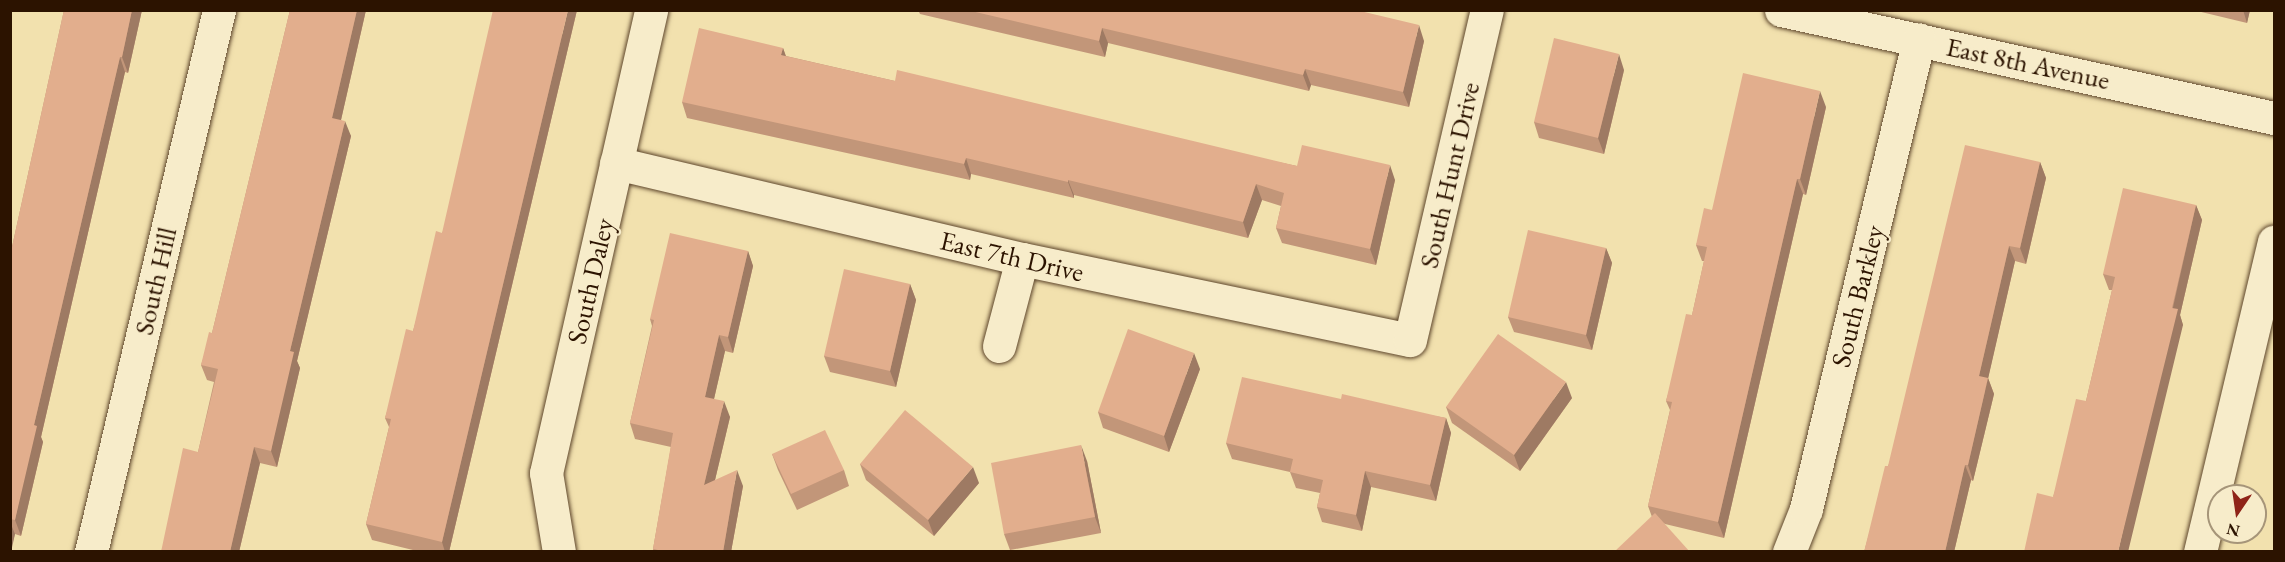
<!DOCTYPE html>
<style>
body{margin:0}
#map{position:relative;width:2285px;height:562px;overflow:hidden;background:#f2e1ae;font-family:"EB Garamond",serif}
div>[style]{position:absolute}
.roads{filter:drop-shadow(0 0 2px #5e462c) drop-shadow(0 0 2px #5e462c)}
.minor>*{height:33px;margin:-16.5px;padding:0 16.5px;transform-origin:16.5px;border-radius:16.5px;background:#f7ecca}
.wall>*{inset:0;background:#c29679}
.shaded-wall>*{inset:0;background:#9e7a63}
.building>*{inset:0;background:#e2ae8d}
span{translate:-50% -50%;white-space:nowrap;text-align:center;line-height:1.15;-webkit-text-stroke:4.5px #f7ecca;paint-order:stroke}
.street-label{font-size:27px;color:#2c1300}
.frame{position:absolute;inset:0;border:12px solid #2c1300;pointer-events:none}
.north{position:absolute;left:2207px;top:484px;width:60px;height:60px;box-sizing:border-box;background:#f7ecca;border:2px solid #a69579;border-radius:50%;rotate:193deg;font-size:16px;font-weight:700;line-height:24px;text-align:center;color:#2c1300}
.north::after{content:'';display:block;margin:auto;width:21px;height:27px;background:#8f2418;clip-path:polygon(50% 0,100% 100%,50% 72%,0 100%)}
</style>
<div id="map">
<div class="roads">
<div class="minor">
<i style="left:1781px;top:10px;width:505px;rotate:12.36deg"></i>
<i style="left:616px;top:163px;width:417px;rotate:13.3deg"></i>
<i style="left:1022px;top:259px;width:396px;rotate:11.8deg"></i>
<i style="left:1410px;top:340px;width:339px;rotate:-76.9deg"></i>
<i style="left:999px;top:346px;width:90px;rotate:-75.2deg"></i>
<i style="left:91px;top:552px;width:557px;rotate:-76.71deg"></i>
<i style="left:559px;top:552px;width:80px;rotate:-99.3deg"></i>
<i style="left:546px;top:473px;width:475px;rotate:-77.2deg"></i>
<i style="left:1789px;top:552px;width:46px;rotate:-68.4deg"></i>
<i style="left:1806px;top:509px;width:483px;rotate:-76.5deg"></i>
<i style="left:2200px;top:552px;width:319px;rotate:-76.6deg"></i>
</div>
</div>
<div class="wall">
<i style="clip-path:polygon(64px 10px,142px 10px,128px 73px,125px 72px,41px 437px,43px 442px,21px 536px,15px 534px,10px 552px,10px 256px)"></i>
<i style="clip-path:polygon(290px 10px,366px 10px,341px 120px,351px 136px,297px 361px,300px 368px,277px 467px,260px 463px,239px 552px,161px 552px,198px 452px,214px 382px,207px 380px,201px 365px,212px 333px)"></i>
<i style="clip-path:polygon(577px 10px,449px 552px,421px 552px,372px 540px,366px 524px,389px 427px,385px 418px,413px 331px,442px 233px)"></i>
<i style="clip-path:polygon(918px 10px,1356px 10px,1424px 41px,1409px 107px,1311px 85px,1309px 91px,1108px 43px,1105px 57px,920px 14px)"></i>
<i style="clip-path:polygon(2193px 10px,2250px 10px,2247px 23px)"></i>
<i style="clip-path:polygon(783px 48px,786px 56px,895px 81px,1297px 166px,1395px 180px,1376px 265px,1282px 243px,1276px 228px,1281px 206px,1262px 200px,1248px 238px,1074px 195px,1074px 198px,971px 174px,970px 180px,687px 118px,682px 102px)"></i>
<i style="clip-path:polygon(1624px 70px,1604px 154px,1539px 138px,1534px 122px)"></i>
<i style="clip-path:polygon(1826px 107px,1806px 195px,1803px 194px,1724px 538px,1665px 524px,1652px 517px,1648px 506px,1670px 410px,1666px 401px,1692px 315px,1704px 261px,1702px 261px,1696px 245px,1712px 210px)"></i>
<i style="clip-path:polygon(2040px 162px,2046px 178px,2026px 264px,2015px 261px,1988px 378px,1994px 394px,1973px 481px,1971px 480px,1954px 552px,1864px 552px,1888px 466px)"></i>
<i style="clip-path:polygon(2196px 205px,2202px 220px,2180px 315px,2183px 325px,2053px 497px,2086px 401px,2112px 290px,2109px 290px,2103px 274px)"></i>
<i style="clip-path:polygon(1606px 248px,1612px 263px,1592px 350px,1514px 332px,1508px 317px)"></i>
<i style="clip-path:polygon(748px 251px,753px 266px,733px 353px,725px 351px,714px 399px,730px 417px,715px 480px,743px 486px,731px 552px,654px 552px,653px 549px,671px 447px,635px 439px,630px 423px,652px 326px,650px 319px)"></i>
<i style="clip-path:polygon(910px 284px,916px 300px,896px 387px,830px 372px,824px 356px)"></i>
<i style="clip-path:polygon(1200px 369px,1169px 452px,1103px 428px,1098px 412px)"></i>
<i style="clip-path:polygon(1572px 398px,1520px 471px,1452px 423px,1446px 407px)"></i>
<i style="clip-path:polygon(1341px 399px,1446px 418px,1451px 433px,1436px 501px,1371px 487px,1362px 531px,1322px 522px,1317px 507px,1320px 493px,1296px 488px,1290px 472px,1232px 459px,1226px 443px)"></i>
<i style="clip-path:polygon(772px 454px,844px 470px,849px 486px,797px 510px,778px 470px)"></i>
<i style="clip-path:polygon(1087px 461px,1101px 533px,1010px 550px,1004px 534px)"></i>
<i style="clip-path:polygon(860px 464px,979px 483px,934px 536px,866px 480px)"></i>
</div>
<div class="shaded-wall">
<i style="clip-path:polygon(132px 10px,142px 10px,128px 73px,122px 57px)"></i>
<i style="clip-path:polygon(357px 10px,366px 10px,338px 133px,332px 118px)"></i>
<i style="clip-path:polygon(568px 10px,577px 10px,449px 552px,445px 552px,442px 542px)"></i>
<i style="clip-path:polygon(2243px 10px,2250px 10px,2247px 23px)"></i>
<i style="clip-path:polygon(1419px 25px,1424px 41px,1409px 107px,1403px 92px)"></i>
<i style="clip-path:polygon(1102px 28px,1108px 43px,1105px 57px,1099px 41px)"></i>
<i style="clip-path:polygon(783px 48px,788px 63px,781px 55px)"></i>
<i style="clip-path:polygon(1619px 54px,1624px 70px,1604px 154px,1598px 138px)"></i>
<i style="clip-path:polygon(120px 57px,125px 72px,41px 437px,43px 442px,21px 536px,15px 520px,34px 425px)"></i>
<i style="clip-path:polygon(1305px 69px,1311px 85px,1309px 91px,1303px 75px)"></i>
<i style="clip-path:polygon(1820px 91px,1826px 107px,1806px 195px,1800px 179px)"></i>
<i style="clip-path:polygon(345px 121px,351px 136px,297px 361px,300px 368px,277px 467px,271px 451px,290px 351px)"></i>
<i style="clip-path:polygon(966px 158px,971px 174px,970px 180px,964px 164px)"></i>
<i style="clip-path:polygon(2040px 162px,2046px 178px,2026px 264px,2020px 248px)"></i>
<i style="clip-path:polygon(1390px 165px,1395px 180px,1376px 265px,1370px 249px)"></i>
<i style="clip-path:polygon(1797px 179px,1803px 194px,1724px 538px,1718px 522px)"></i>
<i style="clip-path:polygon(1068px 180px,1074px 195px,1074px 198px,1068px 182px)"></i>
<i style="clip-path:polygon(1256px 184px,1262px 200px,1248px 238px,1243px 222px)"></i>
<i style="clip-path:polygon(2196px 205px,2202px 220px,2180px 315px,2183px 325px,2128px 552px,2118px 552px)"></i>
<i style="clip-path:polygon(2009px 246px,2015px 261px,1985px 392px,1979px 376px)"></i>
<i style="clip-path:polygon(1606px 248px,1612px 263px,1592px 350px,1586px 335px)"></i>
<i style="clip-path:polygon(748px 251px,753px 266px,733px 353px,728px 337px)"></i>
<i style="clip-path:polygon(910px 284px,916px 300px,896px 387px,890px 371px)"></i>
<i style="clip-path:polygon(719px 335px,725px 351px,711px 412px,705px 397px)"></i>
<i style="clip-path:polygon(1194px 353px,1200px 369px,1169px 452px,1164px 436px)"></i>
<i style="clip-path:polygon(1988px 378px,1994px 394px,1973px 481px,1968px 465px)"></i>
<i style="clip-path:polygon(1566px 382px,1572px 398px,1520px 471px,1514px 455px)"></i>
<i style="clip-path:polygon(724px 401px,730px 417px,710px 501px,704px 485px)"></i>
<i style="clip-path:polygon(1446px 418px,1451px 433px,1436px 501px,1430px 485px)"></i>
<i style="clip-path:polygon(1081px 445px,1087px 461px,1101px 533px,1095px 517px)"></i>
<i style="clip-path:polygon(254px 447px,260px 463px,239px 552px,230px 552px)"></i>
<i style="clip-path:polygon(1965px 465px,1971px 480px,1954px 552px,1945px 552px)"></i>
<i style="clip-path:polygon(973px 467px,979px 483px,934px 536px,928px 520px)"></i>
<i style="clip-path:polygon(737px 470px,743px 486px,731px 552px,723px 552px)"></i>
<i style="clip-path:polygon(1365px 471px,1371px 487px,1362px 531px,1356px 515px)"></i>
<i style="clip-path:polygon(10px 522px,15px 534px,11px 552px,10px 552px)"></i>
</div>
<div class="building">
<i style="clip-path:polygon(64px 10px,132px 10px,122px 57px,120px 57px,34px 425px,37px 426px,15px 520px,10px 519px,10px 256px)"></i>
<i style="clip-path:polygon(290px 10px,357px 10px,332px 118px,345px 121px,290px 351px,294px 352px,271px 451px,254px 447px,230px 552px,161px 552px,183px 448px,198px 452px,218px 369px,201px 365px,209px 332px,212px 333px)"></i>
<i style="clip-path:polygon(493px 10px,568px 10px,442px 542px,366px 524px,391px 419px,385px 418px,406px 329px,413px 331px,436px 231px,442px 233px)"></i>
<i style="clip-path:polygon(967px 10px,1356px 10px,1419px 25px,1403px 92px,1305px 69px,1303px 75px,1102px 28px,1099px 41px)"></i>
<i style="clip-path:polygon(699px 28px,783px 48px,781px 55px,895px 81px,897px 70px,1297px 166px,1302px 145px,1390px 165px,1370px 249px,1276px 228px,1284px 193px,1256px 184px,1243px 222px,1068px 180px,1068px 182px,966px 158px,964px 164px,682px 102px)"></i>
<i style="clip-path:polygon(1554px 38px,1619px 54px,1598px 138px,1534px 122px)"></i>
<i style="clip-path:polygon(1743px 73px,1820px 91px,1800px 179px,1797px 179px,1718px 522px,1648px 506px,1672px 402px,1666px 401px,1686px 314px,1692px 315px,1707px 247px,1696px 245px,1704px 208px,1712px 210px)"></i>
<i style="clip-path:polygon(1965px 145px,2040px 162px,2020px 248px,2009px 246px,1979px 376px,1988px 378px,1968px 465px,1965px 465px,1945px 552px,1864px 552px,1885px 466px,1888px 466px)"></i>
<i style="clip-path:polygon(2123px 188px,2196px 205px,2172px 308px,2178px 309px,2118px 552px,2024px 552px,2037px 493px,2053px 497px,2076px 399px,2086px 401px,2115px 277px,2103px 274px)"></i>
<i style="clip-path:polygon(1528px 230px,1606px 248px,1586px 335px,1508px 317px)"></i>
<i style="clip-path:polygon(670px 233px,748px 251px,728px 337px,719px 335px,705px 397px,724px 401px,704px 485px,737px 470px,723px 552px,668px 552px,653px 549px,673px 433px,630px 423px,654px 320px,650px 319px)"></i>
<i style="clip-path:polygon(844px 269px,910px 284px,890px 371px,824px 356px)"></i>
<i style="clip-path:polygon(1128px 329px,1194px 353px,1164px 436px,1098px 412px)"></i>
<i style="clip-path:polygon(1498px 334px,1566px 382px,1514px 455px,1446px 407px)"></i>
<i style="clip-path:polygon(1242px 377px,1341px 399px,1342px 394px,1446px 418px,1430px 485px,1365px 471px,1356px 515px,1317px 507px,1323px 480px,1290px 472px,1293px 459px,1226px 443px)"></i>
<i style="clip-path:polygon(905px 410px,973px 467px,928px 520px,860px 464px)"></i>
<i style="clip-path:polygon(825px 430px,844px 470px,791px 494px,772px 454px)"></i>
<i style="clip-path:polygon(1081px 445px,1095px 517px,1004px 534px,991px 463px)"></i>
<i style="clip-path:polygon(1655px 513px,1690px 552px,1614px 552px)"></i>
</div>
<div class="street-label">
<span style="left:2028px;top:63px;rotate:12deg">East 8th Avenue</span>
<span style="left:1449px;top:175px;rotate:-77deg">South Hunt Drive</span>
<span style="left:1012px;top:256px;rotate:13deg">East 7th Drive</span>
<span style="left:155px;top:281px;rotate:-77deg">South Hill</span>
<span style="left:590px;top:281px;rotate:-77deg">South Daley</span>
<span style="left:1857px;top:296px;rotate:-76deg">South Barkley</span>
</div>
<div class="frame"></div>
<div class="north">N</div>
</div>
